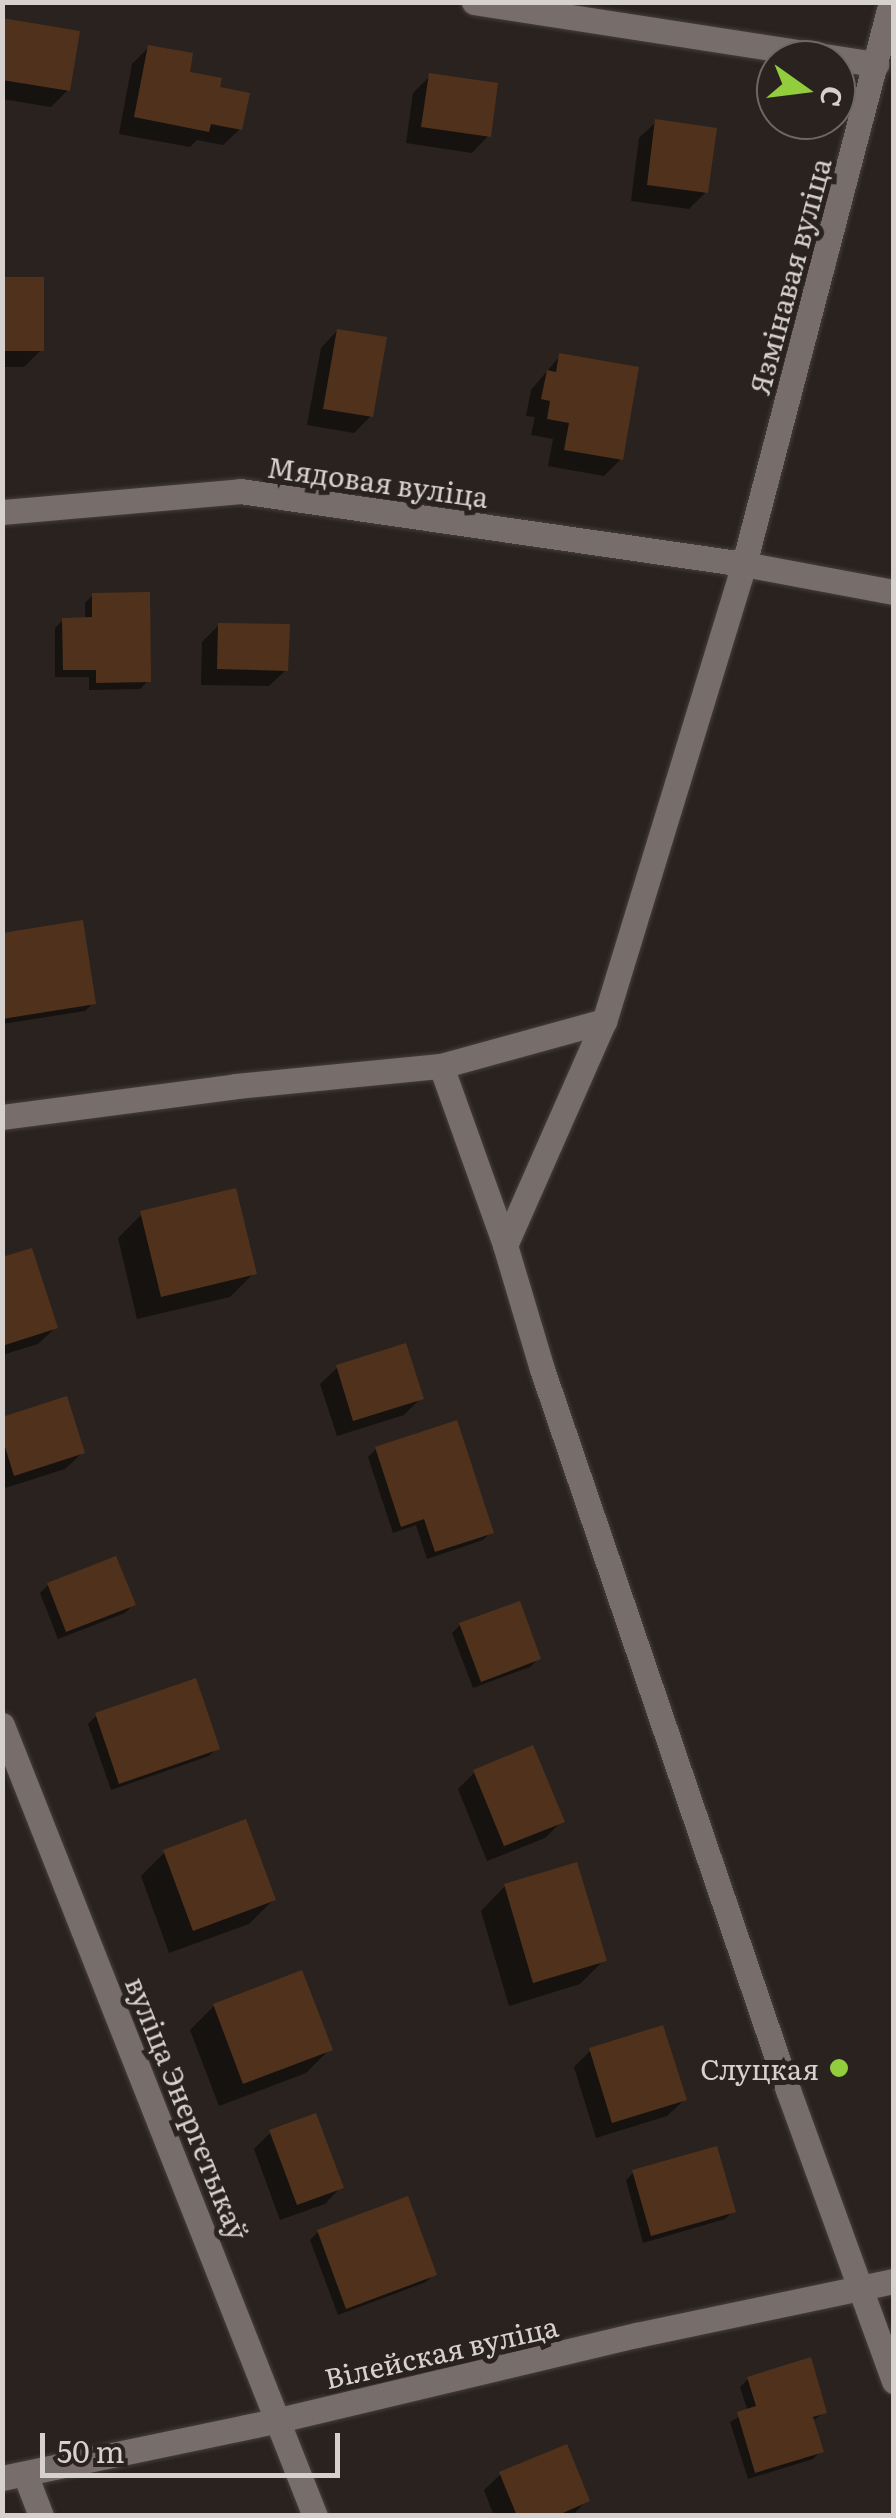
<!DOCTYPE html>
<meta charset="utf-8">
<style>
body{margin:0}
#map{position:relative;width:896px;height:2518px;overflow:hidden;background:#29221f;font-family:Literata,serif}
div>[style]{position:absolute}
.shadow>*{inset:0;background:#0007}
.building>*{inset:0;background:#50321c}
.roads{filter:drop-shadow(0 0 2px #453e3c) drop-shadow(0 0 2px #453e3c)}
.minor>*{height:25px;margin:-12.5px;padding:0 12.5px;transform-origin:12.5px;border-radius:12.5px;background:#776e6c}
.dots>*{width:28px;height:28px;translate:-50% -50%;box-sizing:border-box;border:5px solid #29221f;border-radius:50%}
span{translate:-50% -50%;white-space:nowrap;text-align:center;line-height:1.15;-webkit-text-stroke:10px #29221f;paint-order:stroke}
.street-label{font-size:28px;color:#d6d1cf}
.poi-label{font-size:28px;color:#d6d1cf}
.right{translate:-100% -50%;text-align:right}
.frame{position:absolute;inset:0;border:5px solid #d6d1cf;pointer-events:none}
.north{position:absolute;left:756px;top:40px;width:100px;height:100px;box-sizing:border-box;background:#29221f;border:2px solid #6e6865;border-radius:50%;rotate:104deg;font-size:28px;font-weight:700;line-height:40px;text-align:center;color:#d6d1cf}
.north::after{content:'';display:block;margin:auto;width:35px;height:45px;background:#92cd3e;clip-path:polygon(50% 0,100% 100%,50% 72%,0 100%)}
.scale{position:absolute;left:40px;top:2433px;width:300px;height:45px;box-sizing:border-box;border:5px solid #d6d1cf;border-top:0;padding-left:12px;font-size:30px;line-height:35px;white-space:nowrap;color:#d6d1cf;-webkit-text-stroke:8px #29221f;paint-order:stroke}
</style>
<div id="map">
<div class="shadow">
<i style="clip-path:polygon(2px 20px,68px 90px,51px 107px,2px 99px)"></i>
<i style="clip-path:polygon(149px 47px,217px 89px,240px 129px,223px 145px,197px 140px,190px 147px,119px 134px,132px 64px)"></i>
<i style="clip-path:polygon(430px 76px,488px 136px,472px 153px,406px 143px,413px 93px)"></i>
<i style="clip-path:polygon(656px 122px,706px 192px,689px 209px,631px 201px,639px 138px)"></i>
<i style="clip-path:polygon(2px 279px,41px 350px,24px 367px,2px 367px)"></i>
<i style="clip-path:polygon(337px 331px,371px 416px,354px 433px,307px 425px,321px 348px)"></i>
<i style="clip-path:polygon(560px 356px,621px 459px,604px 476px,548px 466px,553px 439px,531px 435px,535px 417px,526px 416px,531px 390px)"></i>
<i style="clip-path:polygon(93px 595px,148px 681px,140px 689px,89px 690px,89px 677px,55px 677px,55px 628px,63px 620px,85px 620px,85px 603px)"></i>
<i style="clip-path:polygon(219px 625px,286px 670px,269px 686px,201px 685px,202px 642px)"></i>
<i style="clip-path:polygon(2px 936px,93px 1003px,85px 1011px,2px 1024px)"></i>
<i style="clip-path:polygon(142px 1214px,254px 1273px,230px 1297px,137px 1319px,118px 1238px)"></i>
<i style="clip-path:polygon(2px 1260px,55px 1328px,38px 1344px,2px 1355px)"></i>
<i style="clip-path:polygon(337px 1368px,421px 1398px,404px 1415px,337px 1436px,320px 1384px)"></i>
<i style="clip-path:polygon(2px 1419px,82px 1453px,65px 1469px,2px 1489px)"></i>
<i style="clip-path:polygon(376px 1449px,491px 1532px,483px 1540px,427px 1559px,416px 1525px,393px 1533px,368px 1457px)"></i>
<i style="clip-path:polygon(48px 1585px,133px 1605px,125px 1613px,58px 1639px,40px 1593px)"></i>
<i style="clip-path:polygon(460px 1625px,538px 1659px,530px 1667px,473px 1688px,452px 1633px)"></i>
<i style="clip-path:polygon(96px 1716px,217px 1748px,209px 1756px,111px 1790px,88px 1724px)"></i>
<i style="clip-path:polygon(475px 1772px,562px 1821px,545px 1838px,487px 1861px,458px 1789px)"></i>
<i style="clip-path:polygon(165px 1852px,273px 1900px,249px 1924px,169px 1953px,141px 1876px)"></i>
<i style="clip-path:polygon(505px 1886px,604px 1960px,580px 1984px,509px 2006px,481px 1911px)"></i>
<i style="clip-path:polygon(214px 2006px,330px 2049px,306px 2073px,219px 2106px,190px 2030px)"></i>
<i style="clip-path:polygon(591px 2050px,684px 2100px,667px 2116px,596px 2138px,574px 2067px)"></i>
<i style="clip-path:polygon(271px 2132px,341px 2187px,325px 2204px,280px 2220px,254px 2149px)"></i>
<i style="clip-path:polygon(634px 2172px,733px 2211px,725px 2219px,643px 2243px,626px 2180px)"></i>
<i style="clip-path:polygon(318px 2232px,434px 2274px,426px 2282px,338px 2315px,310px 2240px)"></i>
<i style="clip-path:polygon(748px 2379px,825px 2412px,812px 2421px,821px 2451px,813px 2459px,748px 2479px,730px 2422px,748px 2412px,740px 2387px)"></i>
<i style="clip-path:polygon(501px 2474px,587px 2500px,572px 2516px,494px 2516px,484px 2490px)"></i>
</div>
<div class="building">
<i style="clip-path:polygon(2px 18px,80px 31px,70px 91px,2px 80px)"></i>
<i style="clip-path:polygon(148px 45px,193px 53px,190px 72px,222px 78px,220px 87px,250px 93px,242px 130px,211px 124px,209px 132px,134px 117px)"></i>
<i style="clip-path:polygon(429px 73px,498px 83px,491px 137px,421px 127px)"></i>
<i style="clip-path:polygon(655px 119px,717px 128px,708px 193px,647px 185px)"></i>
<i style="clip-path:polygon(2px 277px,44px 277px,44px 351px,2px 351px)"></i>
<i style="clip-path:polygon(337px 329px,387px 337px,373px 417px,323px 409px)"></i>
<i style="clip-path:polygon(559px 353px,639px 367px,623px 460px,564px 450px,569px 423px,547px 419px,550px 401px,541px 399px,547px 370px,556px 372px)"></i>
<i style="clip-path:polygon(150px 592px,151px 682px,96px 683px,96px 670px,63px 670px,62px 618px,92px 617px,92px 593px)"></i>
<i style="clip-path:polygon(218px 623px,290px 624px,288px 671px,217px 669px)"></i>
<i style="clip-path:polygon(83px 920px,96px 1004px,2px 1019px,2px 933px)"></i>
<i style="clip-path:polygon(236px 1188px,257px 1274px,161px 1297px,140px 1211px)"></i>
<i style="clip-path:polygon(32px 1248px,58px 1328px,2px 1346px,2px 1257px)"></i>
<i style="clip-path:polygon(406px 1343px,424px 1399px,353px 1421px,336px 1365px)"></i>
<i style="clip-path:polygon(67px 1396px,85px 1453px,14px 1476px,2px 1437px,2px 1417px)"></i>
<i style="clip-path:polygon(457px 1420px,494px 1533px,435px 1552px,424px 1519px,401px 1527px,375px 1447px)"></i>
<i style="clip-path:polygon(116px 1556px,136px 1605px,66px 1632px,47px 1583px)"></i>
<i style="clip-path:polygon(520px 1601px,541px 1659px,481px 1682px,459px 1623px)"></i>
<i style="clip-path:polygon(196px 1678px,220px 1749px,119px 1784px,95px 1713px)"></i>
<i style="clip-path:polygon(533px 1745px,565px 1822px,504px 1846px,473px 1770px)"></i>
<i style="clip-path:polygon(246px 1819px,276px 1900px,193px 1931px,163px 1850px)"></i>
<i style="clip-path:polygon(577px 1862px,607px 1961px,533px 1983px,504px 1884px)"></i>
<i style="clip-path:polygon(302px 1970px,333px 2050px,243px 2084px,213px 2004px)"></i>
<i style="clip-path:polygon(663px 2025px,687px 2100px,612px 2123px,589px 2048px)"></i>
<i style="clip-path:polygon(316px 2113px,344px 2188px,297px 2205px,269px 2130px)"></i>
<i style="clip-path:polygon(717px 2146px,736px 2212px,651px 2236px,632px 2170px)"></i>
<i style="clip-path:polygon(408px 2196px,437px 2275px,346px 2309px,317px 2230px)"></i>
<i style="clip-path:polygon(811px 2357px,827px 2413px,813px 2417px,824px 2452px,755px 2473px,737px 2412px,756px 2406px,747px 2377px)"></i>
<i style="clip-path:polygon(567px 2444px,590px 2501px,556px 2516px,517px 2516px,499px 2472px)"></i>
</div>
<div class="roads">
<div class="minor">
<i style="left:474px;top:2px;width:407px;rotate:8.8deg"></i>
<i style="left:891px;top:2px;width:581px;rotate:104.66deg"></i>
<i style="left:744px;top:564px;width:478px;rotate:107deg"></i>
<i style="left:604px;top:1021px;width:245px;rotate:113.8deg"></i>
<i style="left:505px;top:1245px;width:129px;rotate:73.4deg"></i>
<i style="left:542px;top:1369px;width:762px;rotate:71.16deg"></i>
<i style="left:788px;top:2090px;width:310px;rotate:70deg"></i>
<i style="left:2px;top:512px;width:239px;rotate:-5deg"></i>
<i style="left:240px;top:491px;width:509px;rotate:8.24deg"></i>
<i style="left:744px;top:564px;width:153px;rotate:10.6deg"></i>
<i style="left:441px;top:1066px;width:190px;rotate:70.3deg"></i>
<i style="left:2px;top:1117px;width:236px;rotate:-7.5deg"></i>
<i style="left:236px;top:1086px;width:206px;rotate:-5.6deg"></i>
<i style="left:441px;top:1066px;width:169px;rotate:-15.4deg"></i>
<i style="left:2px;top:1725px;width:851px;rotate:68.41deg"></i>
<i style="left:25px;top:2474px;width:45px;rotate:69.1deg"></i>
<i style="left:2px;top:2478px;width:283px;rotate:-11.8deg"></i>
<i style="left:279px;top:2420px;width:368px;rotate:-13.4deg"></i>
<i style="left:637px;top:2335px;width:263px;rotate:-11.9deg"></i>
</div>
</div>
<div class="dots">
<i style="left:839px;top:2068px;background:#92cd3e"></i>
</div>
<div class="street-label">
<span style="left:789px;top:276px;rotate:-75deg">Язмінавая вуліца</span>
<span style="left:378px;top:481px;rotate:8deg">Мядовая вуліца</span>
<span style="left:188px;top:2108px;rotate:68deg">вуліца Энергетыкаў</span>
<span style="left:441px;top:2351px;rotate:-13deg">Вілейская вуліца</span>
</div>
<div class="poi-label">
<span class="right" style="left:819px;top:2068px">Слуцкая</span>
</div>
<div class="frame"></div>
<div class="north">С</div>
<div class="scale">50 m</div>
</div>
